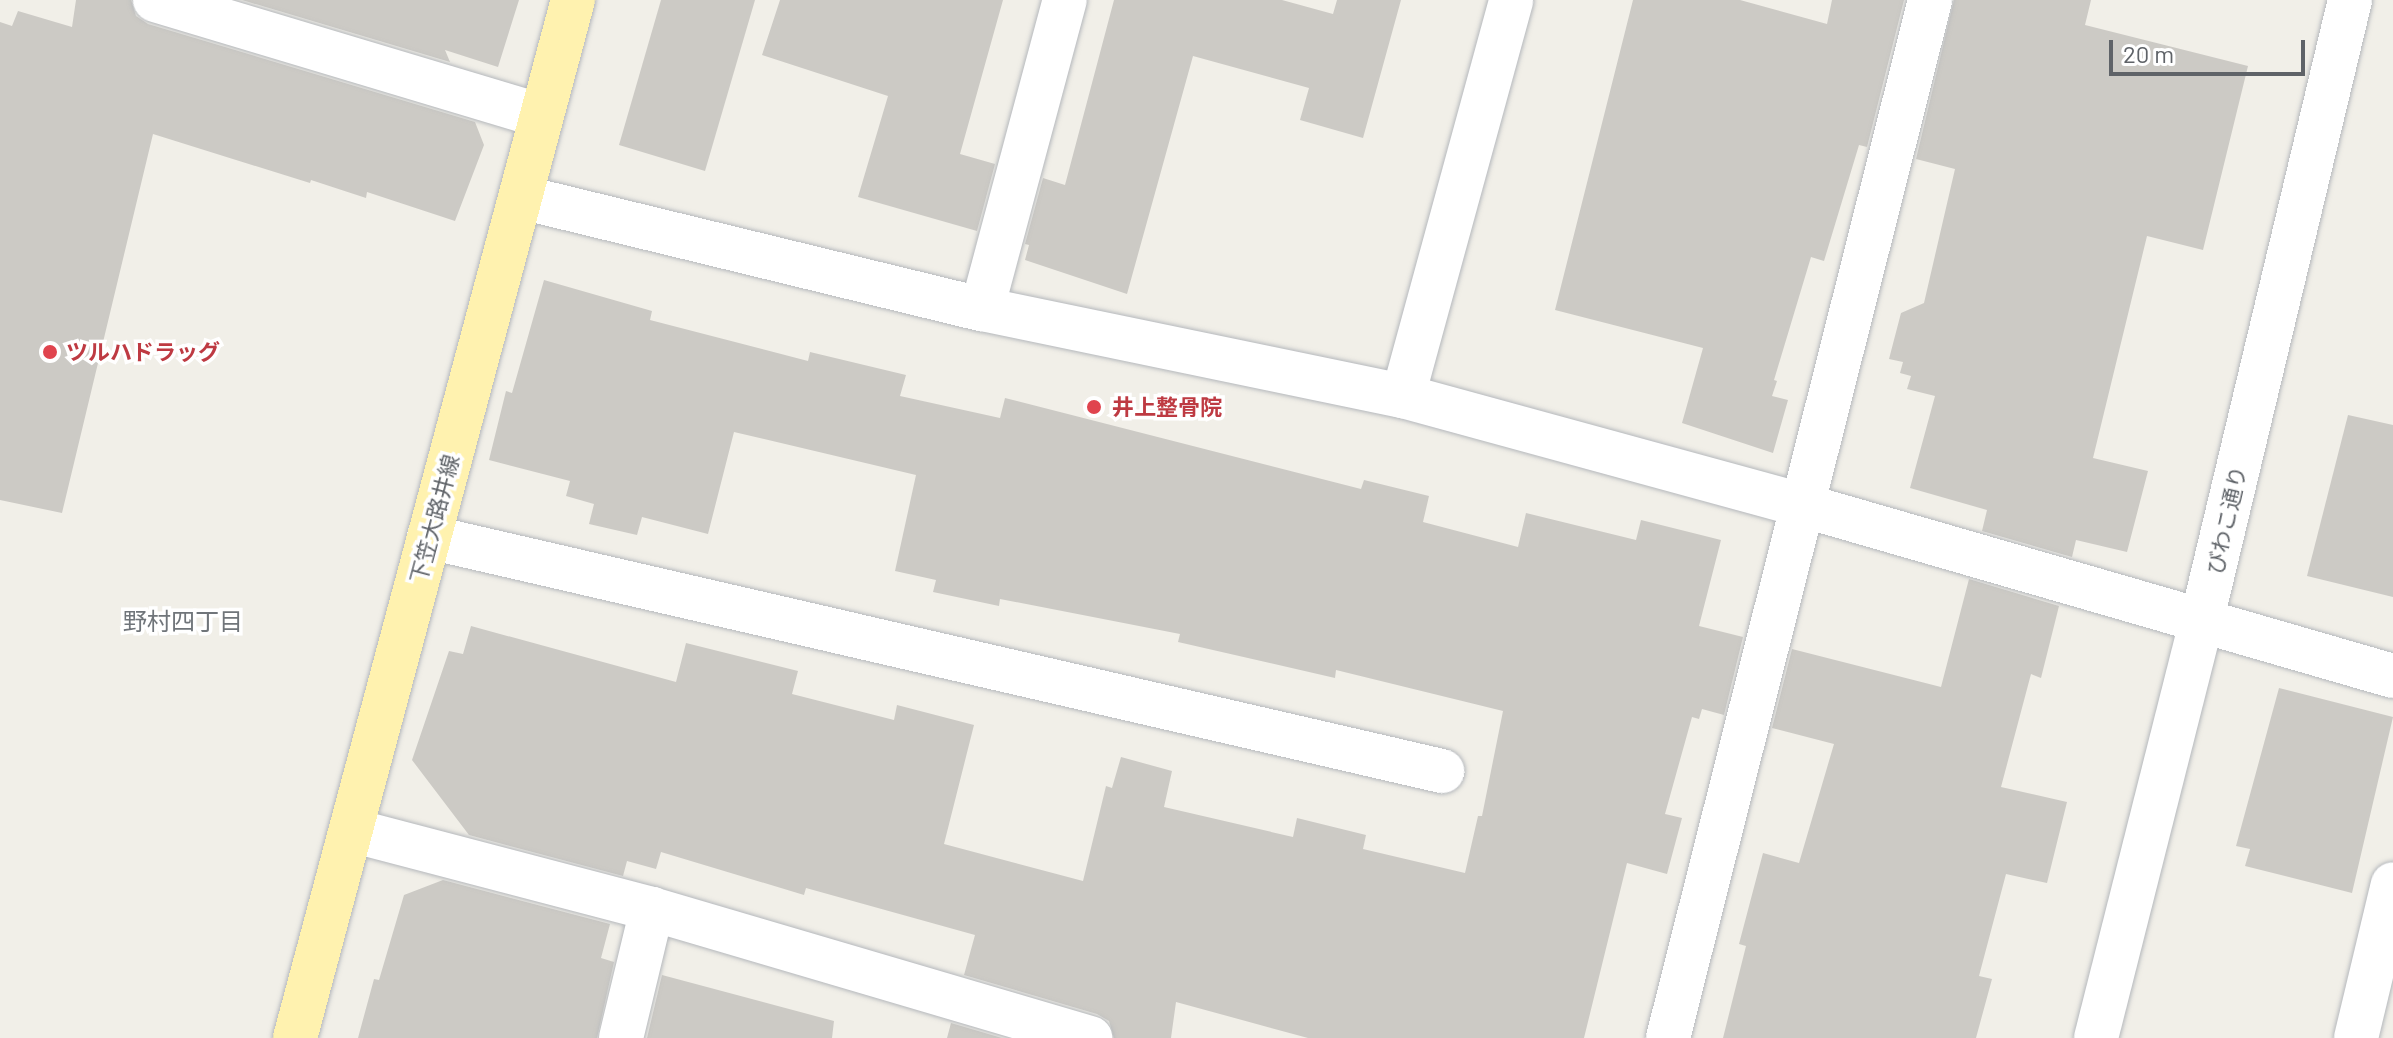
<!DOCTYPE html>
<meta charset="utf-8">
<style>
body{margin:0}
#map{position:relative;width:2393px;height:1038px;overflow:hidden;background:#f1efe8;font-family:Barlow,"Noto Sans JP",sans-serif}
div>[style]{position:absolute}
.building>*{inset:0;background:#cccac5}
.roads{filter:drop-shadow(0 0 2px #b5b8bc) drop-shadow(0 0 2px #b5b8bc)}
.minor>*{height:44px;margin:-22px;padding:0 22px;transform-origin:22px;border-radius:22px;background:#fff}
.major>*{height:44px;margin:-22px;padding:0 22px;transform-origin:22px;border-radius:22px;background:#fff2af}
.dots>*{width:22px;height:22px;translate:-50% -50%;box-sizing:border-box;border:4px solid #fff;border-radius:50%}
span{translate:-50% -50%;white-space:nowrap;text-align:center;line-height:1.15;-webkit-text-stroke:7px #fff;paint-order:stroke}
.health-label{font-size:22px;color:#be3a42;font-weight:700}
.left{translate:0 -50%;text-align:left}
.street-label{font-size:22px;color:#5f6368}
.neighbourhood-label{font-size:24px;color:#70757a}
.scale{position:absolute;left:2109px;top:40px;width:196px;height:36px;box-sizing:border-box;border:4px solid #5f6368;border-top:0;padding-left:10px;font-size:24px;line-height:28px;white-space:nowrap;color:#5f6368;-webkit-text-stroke:6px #fff;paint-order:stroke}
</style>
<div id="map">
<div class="building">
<i style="clip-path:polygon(76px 0,131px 0,136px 16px,148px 24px,475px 122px,484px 145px,455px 221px,367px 192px,366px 198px,311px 180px,310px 183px,153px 134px,62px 513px,0 500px,0 22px,12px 26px,18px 11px,72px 27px)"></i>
<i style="clip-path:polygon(242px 0,519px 0,498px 67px,445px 50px,450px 62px)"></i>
<i style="clip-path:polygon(661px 0,755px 0,705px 171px,619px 145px)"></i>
<i style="clip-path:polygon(780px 0,1003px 0,960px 154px,995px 164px,977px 231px,858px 197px,888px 96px,762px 55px)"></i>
<i style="clip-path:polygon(1114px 0,1282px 0,1333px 14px,1337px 0,1401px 0,1363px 138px,1300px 120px,1309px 88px,1193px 56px,1127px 294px,1025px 260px,1029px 245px,1025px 244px,1043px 178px,1065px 185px)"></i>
<i style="clip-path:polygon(1633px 0,1740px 0,1827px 24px,1832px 0,1904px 0,1867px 147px,1859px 145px,1824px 261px,1811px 257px,1774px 380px,1777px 381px,1772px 396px,1788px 400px,1773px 453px,1682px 423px,1703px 348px,1555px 310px)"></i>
<i style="clip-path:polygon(1954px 0,2091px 0,2085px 25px,2248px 66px,2203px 250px,2147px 236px,2093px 458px,2148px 471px,2127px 552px,2076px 540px,2072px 557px,1982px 531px,1987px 510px,1910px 488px,1935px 396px,1907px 389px,1911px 376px,1900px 373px,1903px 362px,1889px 359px,1901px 313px,1924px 303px,1955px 169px,1916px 159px)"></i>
<i style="clip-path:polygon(544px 280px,652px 311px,650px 320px,808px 361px,810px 352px,906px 375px,900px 396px,1000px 418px,1005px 398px,1361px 489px,1364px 480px,1429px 496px,1423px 522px,1518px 547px,1526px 513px,1636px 540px,1641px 520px,1721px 540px,1699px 626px,1743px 637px,1724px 715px,1702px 709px,1699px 719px,1692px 717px,1665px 814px,1682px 818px,1667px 874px,1627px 863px,1584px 1038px,1308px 1038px,1176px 1002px,1171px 1038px,1114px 1038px,1109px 1021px,1097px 1014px,964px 975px,975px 935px,806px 888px,804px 895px,661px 852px,656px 869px,627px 861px,623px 876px,469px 835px,412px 760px,449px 651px,463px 654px,471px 626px,676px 682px,686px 643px,798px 671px,792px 694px,894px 720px,897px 705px,974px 725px,944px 844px,1083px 881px,1106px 786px,1112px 788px,1121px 757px,1172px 771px,1164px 807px,1293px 837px,1297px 818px,1366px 835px,1363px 849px,1465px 873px,1478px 816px,1482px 816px,1503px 711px,1336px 670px,1335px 678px,1178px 642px,1180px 634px,1000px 599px,999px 606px,933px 592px,936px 580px,895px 571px,916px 475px,734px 432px,708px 534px,642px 517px,637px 535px,589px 524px,594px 504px,566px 496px,570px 481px,489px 460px,506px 391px,512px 393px)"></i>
<i style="clip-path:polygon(2348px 415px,2393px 425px,2393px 597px,2307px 576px)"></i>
<i style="clip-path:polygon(1969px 579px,2059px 606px,2041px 678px,2031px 674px,2001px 787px,2067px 802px,2047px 883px,2006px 874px,1979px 976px,1992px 979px,1976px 1038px,1723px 1038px,1746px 946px,1739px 944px,1763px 853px,1799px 863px,1834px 744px,1772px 728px,1792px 649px,1941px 687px)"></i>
<i style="clip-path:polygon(2279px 688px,2393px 717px,2352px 893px,2245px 866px,2250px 849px,2236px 846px)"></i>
<i style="clip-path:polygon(443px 880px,610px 924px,601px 958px,614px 962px,597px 1038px,358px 1038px,374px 979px,379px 980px,404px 895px)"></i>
<i style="clip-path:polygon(662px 975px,834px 1021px,832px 1038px,647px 1038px)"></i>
<i style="clip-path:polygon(951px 1023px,1002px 1038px,947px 1038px)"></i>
</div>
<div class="roads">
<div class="minor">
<i style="left:155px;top:0;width:403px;rotate:16.7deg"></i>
<i style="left:521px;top:197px;width:474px;rotate:13.7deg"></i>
<i style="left:982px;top:309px;width:430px;rotate:11.7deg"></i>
<i style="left:1403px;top:396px;width:414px;rotate:15.3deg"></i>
<i style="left:1802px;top:505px;width:615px;rotate:16.14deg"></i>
<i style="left:982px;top:309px;width:320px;rotate:-75deg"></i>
<i style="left:1403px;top:396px;width:410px;rotate:-74.7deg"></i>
<i style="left:429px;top:537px;width:1040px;rotate:13.01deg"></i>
<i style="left:351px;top:830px;width:311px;rotate:14.7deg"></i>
<i style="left:621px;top:1038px;width:133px;rotate:-76.5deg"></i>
<i style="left:652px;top:909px;width:457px;rotate:16.4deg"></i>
<i style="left:1668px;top:1038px;width:1071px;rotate:-75.83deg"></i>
<i style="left:2096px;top:1038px;width:428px;rotate:-75.8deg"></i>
<i style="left:2201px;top:623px;width:641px;rotate:-76.55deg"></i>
<i style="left:2356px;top:1038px;width:158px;rotate:-76.5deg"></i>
</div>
<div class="major">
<i style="left:295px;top:1038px;width:1075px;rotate:-75.01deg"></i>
</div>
</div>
<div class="dots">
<i style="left:50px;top:352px;background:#e0444e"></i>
<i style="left:1094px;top:407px;background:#e0444e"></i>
</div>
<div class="health-label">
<span class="left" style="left:66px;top:352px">ツルハドラッグ</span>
<span class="left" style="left:1112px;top:407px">井上整骨院</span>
</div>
<div class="street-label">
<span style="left:434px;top:519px;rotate:-75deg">下笠大路井線</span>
<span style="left:2226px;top:520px;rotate:-77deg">びわこ通り</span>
</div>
<div class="neighbourhood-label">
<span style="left:183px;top:621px">野村四丁目</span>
</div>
<div class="scale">20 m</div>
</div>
